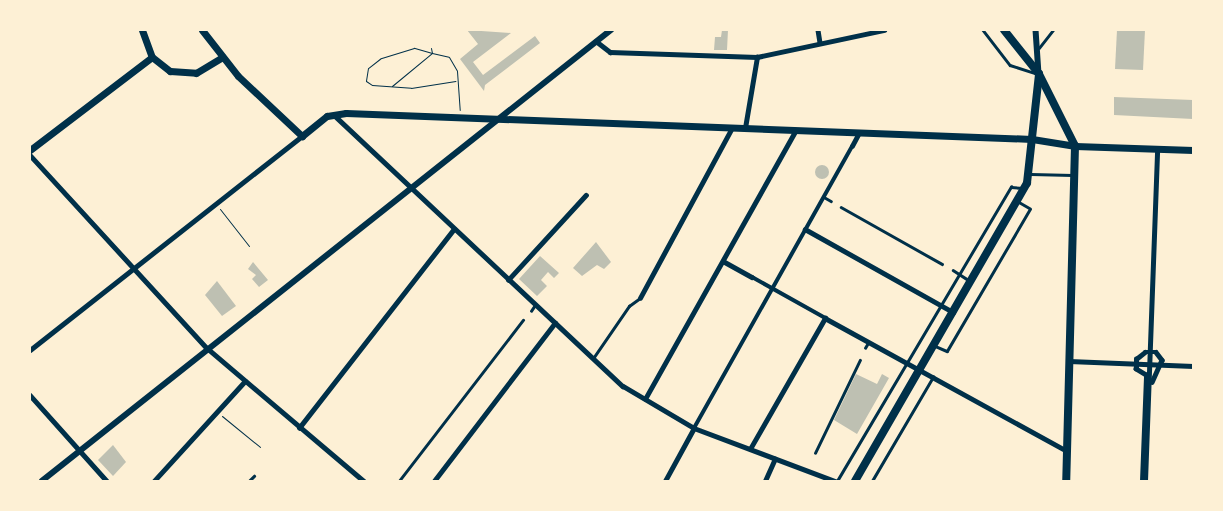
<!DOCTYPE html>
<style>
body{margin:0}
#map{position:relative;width:1223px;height:511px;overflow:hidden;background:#fdf0d5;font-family:Raleway,sans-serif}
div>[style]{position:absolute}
.building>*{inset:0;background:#bec0b2}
.round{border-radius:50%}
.path>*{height:1px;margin:-0.5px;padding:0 0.5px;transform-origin:0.5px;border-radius:0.5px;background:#003049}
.service>*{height:2.5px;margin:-1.25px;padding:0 1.25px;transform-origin:1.25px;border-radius:1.25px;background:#003049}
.pedestrian>*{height:4px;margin:-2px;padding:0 2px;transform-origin:2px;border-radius:2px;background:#003049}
.minor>*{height:4.5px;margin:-2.25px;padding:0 2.25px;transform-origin:2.25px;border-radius:2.25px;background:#003049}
.tertiary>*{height:5.5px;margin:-2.75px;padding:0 2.75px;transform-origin:2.75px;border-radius:2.75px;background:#003049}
.secondary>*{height:7px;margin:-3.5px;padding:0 3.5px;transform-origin:3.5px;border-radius:3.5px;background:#003049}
.primary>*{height:8px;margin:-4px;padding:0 4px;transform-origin:4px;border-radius:4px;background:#003049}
span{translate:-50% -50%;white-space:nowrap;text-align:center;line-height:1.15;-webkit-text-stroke:4.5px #fdf0d5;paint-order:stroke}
.frame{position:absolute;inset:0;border:31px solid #fdf0d5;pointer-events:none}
</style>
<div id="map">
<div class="building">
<i style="clip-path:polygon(467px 30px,511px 33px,473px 62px,483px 75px,535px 36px,540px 43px,485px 85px,484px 91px,460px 59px,478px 44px)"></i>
<i style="clip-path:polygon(722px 30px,728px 30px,727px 50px,714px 50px,715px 37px,721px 37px)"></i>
<i style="clip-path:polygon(1117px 30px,1145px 30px,1143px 70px,1115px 69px)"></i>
<i style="clip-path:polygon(1114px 97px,1193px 100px,1193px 119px,1114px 115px)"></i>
<i class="round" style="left:815px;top:165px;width:14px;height:14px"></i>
<i style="clip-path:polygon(596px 242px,611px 262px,604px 269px,597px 265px,582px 276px,573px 268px)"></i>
<i style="clip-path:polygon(540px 256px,559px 273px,554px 278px,548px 272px,541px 280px,547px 286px,537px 296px,519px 279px)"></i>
<i style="clip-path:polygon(253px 262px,268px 280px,259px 287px,252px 279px,256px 275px,248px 269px)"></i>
<i style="clip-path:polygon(217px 281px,236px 306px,222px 316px,205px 295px)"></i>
<i style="clip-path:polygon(856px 374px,877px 384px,882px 374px,889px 378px,857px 434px,834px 420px)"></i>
<i style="clip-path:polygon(113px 445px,126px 462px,113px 476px,98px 460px)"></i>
</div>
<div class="path">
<i style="left:431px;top:48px;width:5px;rotate:79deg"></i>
<i style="left:432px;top:53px;width:19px;rotate:-164deg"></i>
<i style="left:414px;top:48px;width:34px;rotate:163deg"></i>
<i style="left:381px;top:58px;width:16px;rotate:142deg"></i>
<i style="left:368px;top:68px;width:13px;rotate:99deg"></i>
<i style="left:366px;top:81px;width:7px;rotate:34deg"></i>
<i style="left:372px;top:85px;width:39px;rotate:4deg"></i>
<i style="left:411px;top:88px;width:45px;rotate:-9deg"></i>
<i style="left:392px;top:86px;width:52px;rotate:-39.5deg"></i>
<i style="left:432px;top:53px;width:17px;rotate:13deg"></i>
<i style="left:449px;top:57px;width:16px;rotate:60deg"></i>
<i style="left:457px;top:71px;width:39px;rotate:86deg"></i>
<i style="left:220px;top:209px;width:47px;rotate:51.9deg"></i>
<i style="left:222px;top:416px;width:49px;rotate:39.2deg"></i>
</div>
<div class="service">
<i style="left:983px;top:30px;width:44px;rotate:52.4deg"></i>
<i style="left:1010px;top:65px;width:26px;rotate:18deg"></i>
<i style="left:1039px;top:48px;width:23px;rotate:-52deg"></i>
<i style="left:1031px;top:174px;width:41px;rotate:1.4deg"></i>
<i style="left:824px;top:197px;width:8px;rotate:30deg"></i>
<i style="left:841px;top:207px;width:116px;rotate:29.4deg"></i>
<i style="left:953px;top:270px;width:20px;rotate:33deg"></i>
<i style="left:531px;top:311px;width:7px;rotate:-56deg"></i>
<i style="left:935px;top:346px;width:13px;rotate:23deg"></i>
<i style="left:947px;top:351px;width:164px;rotate:-59.7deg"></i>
<i style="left:1030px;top:209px;width:14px;rotate:-150deg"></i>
<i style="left:865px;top:348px;width:6px;rotate:-59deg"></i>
<i style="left:594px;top:357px;width:62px;rotate:-55.5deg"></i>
<i style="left:629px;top:306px;width:14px;rotate:-36deg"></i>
<i style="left:815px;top:453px;width:103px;rotate:-64.2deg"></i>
<i style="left:249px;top:481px;width:7px;rotate:-45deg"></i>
<i style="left:399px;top:481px;width:203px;rotate:-52.4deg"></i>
<i style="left:837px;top:481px;width:342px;rotate:-59.4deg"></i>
<i style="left:1011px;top:187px;width:12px;rotate:5deg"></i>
<i style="left:872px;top:481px;width:121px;rotate:-59.6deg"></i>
</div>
<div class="pedestrian">
<i style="left:752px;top:277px;width:84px;rotate:29.3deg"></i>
<i style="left:694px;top:428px;width:323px;rotate:-60.7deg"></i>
</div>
<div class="minor">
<i style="left:818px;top:30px;width:13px;rotate:81deg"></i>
<i style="left:596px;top:41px;width:18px;rotate:38deg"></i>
<i style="left:610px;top:52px;width:147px;rotate:1.9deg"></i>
<i style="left:757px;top:57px;width:130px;rotate:-12deg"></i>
<i style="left:334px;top:115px;width:396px;rotate:43.2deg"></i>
<i style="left:623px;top:386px;width:82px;rotate:30.6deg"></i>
<i style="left:694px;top:428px;width:151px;rotate:20.6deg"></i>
<i style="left:745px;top:128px;width:72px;rotate:-80.4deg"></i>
<i style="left:852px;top:146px;width:15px;rotate:-62deg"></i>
<i style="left:30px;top:155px;width:262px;rotate:47.5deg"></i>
<i style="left:207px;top:348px;width:206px;rotate:40.3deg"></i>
<i style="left:805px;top:229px;width:170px;rotate:29.3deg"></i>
<i style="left:723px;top:261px;width:33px;rotate:29deg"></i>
<i style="left:508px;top:280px;width:115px;rotate:-47.5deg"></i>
<i style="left:640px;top:298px;width:193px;rotate:-61.6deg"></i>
<i style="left:30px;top:350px;width:346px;rotate:-38.2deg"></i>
<i style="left:1069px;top:361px;width:124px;rotate:2.3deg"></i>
<i style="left:30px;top:395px;width:115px;rotate:48.2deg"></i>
<i style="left:645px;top:399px;width:308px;rotate:-60.7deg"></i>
<i style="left:299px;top:428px;width:252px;rotate:-52.1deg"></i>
<i style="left:750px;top:449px;width:151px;rotate:-60.2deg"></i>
<i style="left:825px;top:318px;width:276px;rotate:28.8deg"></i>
<i style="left:154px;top:481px;width:135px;rotate:-47.7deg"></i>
<i style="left:434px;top:481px;width:199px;rotate:-52.6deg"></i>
<i style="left:665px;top:481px;width:60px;rotate:-61.3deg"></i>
<i style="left:765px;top:481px;width:24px;rotate:-66deg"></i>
<i style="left:1142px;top:481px;width:106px;rotate:-87.8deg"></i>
<i style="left:1146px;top:375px;width:12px;rotate:-149deg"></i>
<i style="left:1136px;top:369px;width:10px;rotate:-90deg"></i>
<i style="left:1136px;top:359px;width:11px;rotate:-38deg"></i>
<i style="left:1145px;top:352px;width:11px"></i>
<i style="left:1156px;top:352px;width:10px;rotate:53deg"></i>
<i style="left:1162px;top:360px;width:24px;rotate:114deg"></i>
<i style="left:1145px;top:481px;width:332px;rotate:-87.9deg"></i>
</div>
<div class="tertiary">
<i style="left:1036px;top:30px;width:44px;rotate:86.1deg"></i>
<i style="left:42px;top:481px;width:726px;rotate:-38.4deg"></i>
</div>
<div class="secondary">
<i style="left:142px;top:30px;width:29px;rotate:70deg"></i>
<i style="left:152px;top:57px;width:23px;rotate:38deg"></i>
<i style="left:170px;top:71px;width:26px;rotate:4deg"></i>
<i style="left:196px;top:73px;width:31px;rotate:-31deg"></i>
<i style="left:202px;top:30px;width:58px;rotate:52deg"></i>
<i style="left:238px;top:76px;width:88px;rotate:43.2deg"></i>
<i style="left:302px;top:136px;width:32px;rotate:-39deg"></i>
<i style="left:327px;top:116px;width:19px;rotate:-9deg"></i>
<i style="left:346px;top:113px;width:686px;rotate:2.17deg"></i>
<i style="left:1032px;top:139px;width:44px;rotate:9.2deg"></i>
<i style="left:1075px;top:146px;width:118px;rotate:1.9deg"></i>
<i style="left:30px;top:150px;width:153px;rotate:-37.3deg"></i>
</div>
<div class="primary">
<i style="left:1004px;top:30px;width:56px;rotate:51.5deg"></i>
<i style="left:1039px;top:74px;width:80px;rotate:63.4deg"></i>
<i style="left:1075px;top:146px;width:335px;rotate:91.5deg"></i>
<i style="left:855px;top:481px;width:344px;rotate:-60deg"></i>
<i style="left:1027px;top:183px;width:110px;rotate:-83.7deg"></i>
</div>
<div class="frame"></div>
</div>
